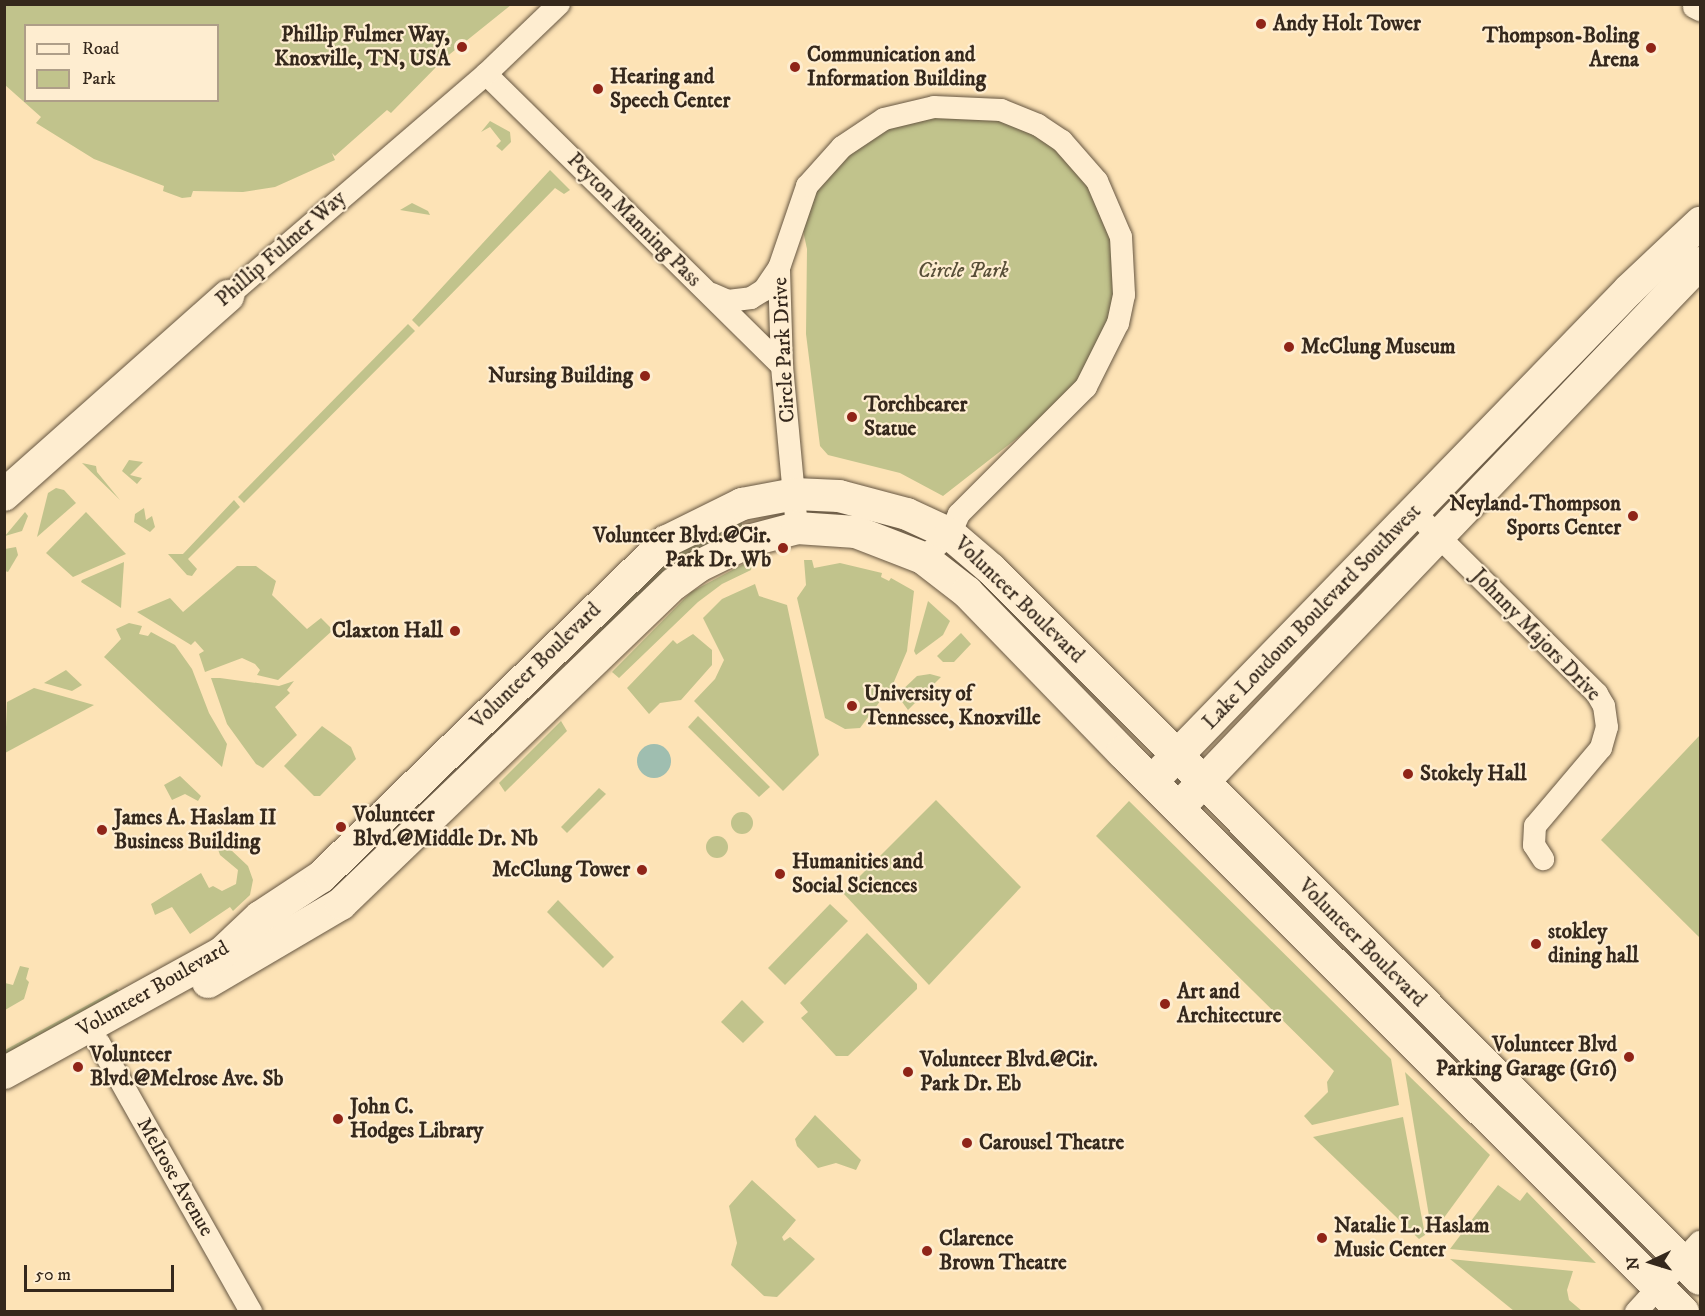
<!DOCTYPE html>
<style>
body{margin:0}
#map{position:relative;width:1705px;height:1316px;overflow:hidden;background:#fde3b6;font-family:"IM FELL DW Pica",serif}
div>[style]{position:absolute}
.green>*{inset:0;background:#c1c38c}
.round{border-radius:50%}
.water>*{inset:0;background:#9fbeb0}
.roads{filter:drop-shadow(0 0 2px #675742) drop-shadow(0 0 2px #675742)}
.street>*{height:22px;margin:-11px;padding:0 11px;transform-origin:11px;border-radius:11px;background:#feedd0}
.secondary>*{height:32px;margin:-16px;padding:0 16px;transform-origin:16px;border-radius:16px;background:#feedd0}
.dots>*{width:16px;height:16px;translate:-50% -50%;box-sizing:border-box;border:3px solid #feedd0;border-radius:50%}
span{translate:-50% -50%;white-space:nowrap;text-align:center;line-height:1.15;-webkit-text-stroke:4.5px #feedd0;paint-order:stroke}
.poi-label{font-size:21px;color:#35281c;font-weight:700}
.left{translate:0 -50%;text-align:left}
.right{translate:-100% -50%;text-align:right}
.street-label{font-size:21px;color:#35281c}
.park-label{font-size:21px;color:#584f38;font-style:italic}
.frame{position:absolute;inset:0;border:6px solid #35281c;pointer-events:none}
.legend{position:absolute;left:24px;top:24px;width:195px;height:78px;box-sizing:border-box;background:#feedd0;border:2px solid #ae9e88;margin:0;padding:8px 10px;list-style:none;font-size:18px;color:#35281c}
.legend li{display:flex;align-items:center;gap:12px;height:30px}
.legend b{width:30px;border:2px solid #ae9e88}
.north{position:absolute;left:1621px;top:1232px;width:60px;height:60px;-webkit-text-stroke:4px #feedd0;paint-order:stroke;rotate:266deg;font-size:16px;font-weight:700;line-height:24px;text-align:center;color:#35281c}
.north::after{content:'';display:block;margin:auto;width:21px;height:27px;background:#35281c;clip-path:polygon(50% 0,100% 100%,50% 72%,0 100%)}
.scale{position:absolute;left:24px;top:1265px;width:150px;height:27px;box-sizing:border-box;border:3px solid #35281c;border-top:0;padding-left:8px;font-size:18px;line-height:21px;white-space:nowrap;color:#35281c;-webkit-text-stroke:4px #feedd0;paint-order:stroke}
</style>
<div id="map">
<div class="green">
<i style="clip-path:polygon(evenodd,5px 4px,511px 4px,511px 5px,445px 58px,391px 113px,387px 110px,335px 156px,332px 153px,335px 160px,275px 187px,243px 192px,193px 191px,191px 197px,182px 198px,163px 191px,164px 186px,94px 159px,36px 123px,41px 117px,5px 85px,5px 4px,26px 26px,218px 26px,218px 100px,26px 100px,26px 26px)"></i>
<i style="clip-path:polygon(922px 110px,1017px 120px,1079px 163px,1116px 237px,1115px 305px,1087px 372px,1034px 425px,943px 496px,900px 473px,828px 455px,820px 446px,806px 334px,807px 249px,802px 226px,813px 193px,839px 156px)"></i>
<i style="clip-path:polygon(490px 121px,510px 132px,511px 142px,502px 151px,496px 146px,501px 141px,490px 127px,481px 132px)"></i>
<i style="clip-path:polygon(550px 170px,570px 190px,564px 194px,555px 188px,419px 327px,412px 320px)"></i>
<i style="clip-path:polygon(412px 203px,428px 211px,430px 215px,400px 210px)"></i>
<i style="clip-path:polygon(408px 324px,415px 331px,244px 503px,238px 497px)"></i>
<i style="clip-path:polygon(129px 460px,143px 462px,130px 475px,142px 478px,137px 484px,122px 471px)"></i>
<i style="clip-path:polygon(82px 463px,96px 466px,97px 472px,120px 500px)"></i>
<i style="clip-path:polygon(56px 488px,64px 490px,76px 503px,37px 537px,48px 493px)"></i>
<i style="clip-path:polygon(234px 500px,240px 507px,188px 559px,197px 569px,192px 576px,187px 575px,168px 554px,183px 554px)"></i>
<i style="clip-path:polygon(144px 508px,146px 520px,152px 516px,155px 527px,150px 532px,134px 522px,135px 514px)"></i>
<i style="clip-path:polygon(25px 512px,28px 516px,22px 531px,5px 536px)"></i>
<i style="clip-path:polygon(86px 512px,126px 554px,73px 577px,46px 553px)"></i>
<i style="clip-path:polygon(740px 517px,744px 531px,589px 646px,585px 646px,664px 558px)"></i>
<i style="clip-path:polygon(16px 547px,18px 555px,8px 572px,5px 571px,5px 549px)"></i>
<i style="clip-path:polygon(753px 559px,751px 570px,722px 584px,698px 602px,619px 678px,612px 672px,691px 592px)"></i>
<i style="clip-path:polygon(804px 560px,812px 560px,814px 568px,840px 563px,882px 573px,881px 577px,889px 581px,891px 578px,914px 591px,907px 651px,893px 684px,860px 728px,845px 729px,825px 718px,797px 598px,806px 585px)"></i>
<i style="clip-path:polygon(124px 562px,121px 608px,81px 582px,82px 580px)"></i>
<i style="clip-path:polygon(237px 566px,256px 566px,276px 581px,272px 595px,307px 629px,321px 618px,333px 630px,278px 680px,257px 675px,260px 670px,255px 664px,242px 658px,205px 672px,199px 654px,204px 651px,195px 641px,191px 645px,137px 612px,170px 598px,183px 612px)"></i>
<i style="clip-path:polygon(755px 584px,759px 596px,787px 605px,819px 755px,783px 791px,694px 701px,715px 679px,724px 660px,703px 618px,722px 599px)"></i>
<i style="clip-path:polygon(928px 601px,950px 621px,943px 635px,916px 655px,914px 651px)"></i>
<i style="clip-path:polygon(129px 623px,142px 626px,139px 634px,148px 636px,151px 632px,175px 645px,192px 669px,209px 713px,227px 744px,222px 767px,104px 657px,121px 639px,116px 629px)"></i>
<i style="clip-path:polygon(961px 633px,971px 644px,954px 662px,943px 662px,937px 656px)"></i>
<i style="clip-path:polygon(693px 634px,712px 650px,712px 665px,681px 700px,660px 703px,649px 714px,627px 688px,673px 640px,677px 644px)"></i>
<i style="clip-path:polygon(66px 670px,82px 685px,72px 691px,44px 683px)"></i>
<i style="clip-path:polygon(930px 674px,941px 677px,908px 710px,897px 695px,917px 676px)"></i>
<i style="clip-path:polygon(220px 678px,279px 686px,294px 681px,287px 690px,290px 693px,275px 707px,297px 735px,263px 768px,256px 764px,227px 724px,211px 678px)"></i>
<i style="clip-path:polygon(34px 688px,94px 705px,5px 753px,7px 702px)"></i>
<i style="clip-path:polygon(698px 716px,770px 787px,759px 797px,688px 727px)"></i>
<i style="clip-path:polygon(561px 721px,567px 731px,505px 792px,499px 783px)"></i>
<i style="clip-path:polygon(322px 726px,351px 747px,356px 759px,320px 796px,314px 796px,284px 766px)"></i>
<i style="clip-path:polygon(1700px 735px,1700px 938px,1601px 840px)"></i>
<i style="clip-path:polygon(180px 776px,201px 796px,198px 801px,185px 794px,172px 800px,164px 785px)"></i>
<i style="clip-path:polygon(599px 788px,606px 794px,567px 833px,561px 827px)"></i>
<i style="clip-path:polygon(936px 800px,1021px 887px,929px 985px,843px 893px)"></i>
<i style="clip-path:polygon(1129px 801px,1391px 1059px,1399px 1105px,1312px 1125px,1304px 1116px,1328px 1092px,1327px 1082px,1334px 1071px,1096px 836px)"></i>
<i class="round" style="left:731px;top:812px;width:22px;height:22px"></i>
<i style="clip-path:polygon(212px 832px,248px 866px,253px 880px,250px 895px,233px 911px,230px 907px,190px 934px,172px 907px,155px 915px,151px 904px,201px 873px,209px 888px,213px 886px,222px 891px,236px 884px,238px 870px,220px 855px)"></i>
<i class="round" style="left:706px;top:836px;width:22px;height:22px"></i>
<i style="clip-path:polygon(558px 900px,614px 957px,603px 968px,547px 912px)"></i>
<i style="clip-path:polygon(830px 904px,848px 921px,785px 985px,768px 968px)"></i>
<i style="clip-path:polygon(867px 933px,917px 984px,917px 989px,848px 1056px,836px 1056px,801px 1018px,808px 1012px,800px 1003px)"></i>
<i style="clip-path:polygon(20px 966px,29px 968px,26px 979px,29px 982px,24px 999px,5px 1010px,5px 983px,13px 985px)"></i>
<i style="clip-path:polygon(117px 989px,121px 996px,5px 1059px,5px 1050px)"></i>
<i style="clip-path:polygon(742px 1000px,764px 1022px,743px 1043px,721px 1022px)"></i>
<i style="clip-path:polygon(1405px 1072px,1490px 1155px,1432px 1234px)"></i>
<i style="clip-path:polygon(815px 1115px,861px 1160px,856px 1170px,836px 1163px,818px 1168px,797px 1146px,795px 1139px)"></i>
<i style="clip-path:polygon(1403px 1117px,1425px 1235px,1419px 1239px,1313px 1137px)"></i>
<i style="clip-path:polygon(752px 1180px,796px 1220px,782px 1237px,784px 1241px,790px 1237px,815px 1259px,777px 1297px,764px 1296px,731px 1265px,737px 1243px,729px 1206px)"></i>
<i style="clip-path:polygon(1498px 1185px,1520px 1201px,1527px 1192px,1596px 1263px,1450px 1249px)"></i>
<i style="clip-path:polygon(1450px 1259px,1573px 1271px,1567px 1290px,1569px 1300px,1582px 1311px,1514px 1311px)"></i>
</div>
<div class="water">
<i class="round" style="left:637px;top:744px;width:34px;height:34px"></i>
</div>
<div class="roads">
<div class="street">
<i style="left:1694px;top:7px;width:7px;rotate:27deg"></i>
<i style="left:486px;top:74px;width:416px;rotate:44.6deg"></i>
<i style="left:712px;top:294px;width:17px;rotate:24deg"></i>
<i style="left:728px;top:301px;width:23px;rotate:-7deg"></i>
<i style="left:751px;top:298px;width:15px;rotate:-32deg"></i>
<i style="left:764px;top:290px;width:27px;rotate:-56deg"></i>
<i style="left:228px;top:296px;width:340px;rotate:-40.7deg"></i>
<i style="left:486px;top:74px;width:101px;rotate:-43.8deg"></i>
<i style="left:1414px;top:512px;width:258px;rotate:44.8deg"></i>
<i style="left:1597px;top:694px;width:14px;rotate:60deg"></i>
<i style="left:1604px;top:706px;width:21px;rotate:82deg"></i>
<i style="left:1607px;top:727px;width:22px;rotate:106deg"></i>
<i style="left:1601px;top:748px;width:102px;rotate:130.2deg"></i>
<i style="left:1535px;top:826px;width:19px;rotate:93deg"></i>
<i style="left:1534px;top:845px;width:17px;rotate:57deg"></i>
<i style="left:797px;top:528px;width:163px;rotate:-95.3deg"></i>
<i style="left:782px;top:366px;width:98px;rotate:-91.8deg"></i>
<i style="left:779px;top:268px;width:87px;rotate:-71.1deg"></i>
<i style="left:807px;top:186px;width:52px;rotate:-48.1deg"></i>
<i style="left:842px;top:147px;width:50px;rotate:-33.7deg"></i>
<i style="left:884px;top:119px;width:51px;rotate:-13.5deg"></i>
<i style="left:934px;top:107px;width:67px;rotate:2.6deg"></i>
<i style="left:1001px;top:110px;width:40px;rotate:22deg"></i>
<i style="left:1038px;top:125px;width:29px;rotate:34deg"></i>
<i style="left:1062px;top:141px;width:53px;rotate:48.8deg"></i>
<i style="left:1097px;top:181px;width:61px;rotate:66.8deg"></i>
<i style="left:1121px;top:237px;width:58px;rotate:87deg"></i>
<i style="left:1124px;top:295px;width:29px;rotate:102deg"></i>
<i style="left:1118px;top:323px;width:72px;rotate:116.6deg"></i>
<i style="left:1086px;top:387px;width:180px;rotate:135deg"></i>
<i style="left:959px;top:514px;width:22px;rotate:114deg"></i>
<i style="left:950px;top:534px;width:36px;rotate:138deg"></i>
<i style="left:99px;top:1043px;width:309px;rotate:60.5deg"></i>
<i style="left:1636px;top:1312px;width:95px;rotate:-47.6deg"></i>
</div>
<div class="secondary">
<i style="left:4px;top:495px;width:300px;rotate:-41.6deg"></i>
<i style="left:1161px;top:772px;width:672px;rotate:-45.84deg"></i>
<i style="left:1629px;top:290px;width:98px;rotate:-43.3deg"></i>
<i style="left:1187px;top:799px;width:742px;rotate:-46.26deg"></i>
<i style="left:208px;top:982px;width:154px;rotate:-30.4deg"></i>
<i style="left:341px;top:904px;width:462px;rotate:-43.9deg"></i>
<i style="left:674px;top:584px;width:29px;rotate:-36deg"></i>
<i style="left:697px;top:567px;width:61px;rotate:-26.1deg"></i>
<i style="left:752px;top:540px;width:47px;rotate:-14.9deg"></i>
<i style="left:797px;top:528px;width:59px;rotate:3.9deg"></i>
<i style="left:856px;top:532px;width:72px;rotate:21.2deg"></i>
<i style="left:923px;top:558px;width:56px;rotate:37.7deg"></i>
<i style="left:967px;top:592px;width:223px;rotate:45.9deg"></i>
<i style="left:1122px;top:752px;width:793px;rotate:44.95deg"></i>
<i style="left:4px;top:1073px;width:250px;rotate:-28.9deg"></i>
<i style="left:223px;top:952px;width:51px;rotate:-43.4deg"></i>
<i style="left:260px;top:917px;width:73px;rotate:-33.3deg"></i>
<i style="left:321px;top:877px;width:482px;rotate:-44.2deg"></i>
<i style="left:667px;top:541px;width:84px;rotate:-26.3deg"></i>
<i style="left:742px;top:504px;width:54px;rotate:-10.7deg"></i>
<i style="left:795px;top:494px;width:44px;rotate:2.6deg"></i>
<i style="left:839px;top:496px;width:70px;rotate:14.8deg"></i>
<i style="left:907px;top:514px;width:47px;rotate:24.9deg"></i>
<i style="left:950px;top:534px;width:54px;rotate:40.5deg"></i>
<i style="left:991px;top:569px;width:1003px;rotate:45.04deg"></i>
</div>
</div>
<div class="dots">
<i style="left:1261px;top:24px;background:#8f2418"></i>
<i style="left:462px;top:47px;background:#8f2418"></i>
<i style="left:1651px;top:48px;background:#8f2418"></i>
<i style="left:795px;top:67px;background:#8f2418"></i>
<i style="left:598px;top:89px;background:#8f2418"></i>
<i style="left:1289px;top:347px;background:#8f2418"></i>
<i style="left:645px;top:376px;background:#8f2418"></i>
<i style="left:852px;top:417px;background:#8f2418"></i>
<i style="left:1633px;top:516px;background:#8f2418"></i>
<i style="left:783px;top:548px;background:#8f2418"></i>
<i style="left:455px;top:631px;background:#8f2418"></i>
<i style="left:852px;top:706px;background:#8f2418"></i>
<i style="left:1408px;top:774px;background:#8f2418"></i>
<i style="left:341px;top:827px;background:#8f2418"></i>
<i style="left:102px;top:830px;background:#8f2418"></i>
<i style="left:642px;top:870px;background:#8f2418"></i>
<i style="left:780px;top:874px;background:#8f2418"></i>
<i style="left:1536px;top:944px;background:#8f2418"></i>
<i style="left:1165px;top:1004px;background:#8f2418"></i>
<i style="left:1629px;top:1057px;background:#8f2418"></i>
<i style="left:78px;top:1067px;background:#8f2418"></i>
<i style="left:908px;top:1072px;background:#8f2418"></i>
<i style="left:338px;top:1119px;background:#8f2418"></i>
<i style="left:967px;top:1143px;background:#8f2418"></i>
<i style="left:1322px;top:1238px;background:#8f2418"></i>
<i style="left:927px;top:1251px;background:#8f2418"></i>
</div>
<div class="poi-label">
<span class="left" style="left:1273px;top:24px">Andy Holt Tower</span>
<span class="right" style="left:450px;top:47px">Phillip Fulmer Way,<br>Knoxville, TN, USA</span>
<span class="right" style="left:1639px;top:48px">Thompson-Boling<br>Arena</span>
<span class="left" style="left:807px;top:67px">Communication and<br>Information Building</span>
<span class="left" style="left:610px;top:89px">Hearing and<br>Speech Center</span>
<span class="left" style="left:1301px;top:347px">McClung Museum</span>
<span class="right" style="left:633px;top:376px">Nursing Building</span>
<span class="left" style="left:864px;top:417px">Torchbearer<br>Statue</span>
<span class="right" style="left:1621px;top:516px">Neyland-Thompson<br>Sports Center</span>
<span class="right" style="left:771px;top:548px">Volunteer Blvd.@Cir.<br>Park Dr. Wb</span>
<span class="right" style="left:443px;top:631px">Claxton Hall</span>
<span class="left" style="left:864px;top:706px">University of<br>Tennessee, Knoxville</span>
<span class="left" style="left:1420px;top:774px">Stokely Hall</span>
<span class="left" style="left:353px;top:827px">Volunteer<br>Blvd.@Middle Dr. Nb</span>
<span class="left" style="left:114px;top:830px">James A. Haslam II<br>Business Building</span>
<span class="left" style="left:792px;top:874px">Humanities and<br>Social Sciences</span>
<span class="right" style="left:630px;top:870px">McClung Tower</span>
<span class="left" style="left:1548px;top:944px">stokley<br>dining hall</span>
<span class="left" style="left:1177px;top:1004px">Art and<br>Architecture</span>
<span class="right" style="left:1617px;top:1057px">Volunteer Blvd<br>Parking Garage (G16)</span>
<span class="left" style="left:90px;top:1067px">Volunteer<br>Blvd.@Melrose Ave. Sb</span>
<span class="left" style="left:920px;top:1072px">Volunteer Blvd.@Cir.<br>Park Dr. Eb</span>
<span class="left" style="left:350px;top:1119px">John C.<br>Hodges Library</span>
<span class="left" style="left:979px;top:1143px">Carousel Theatre</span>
<span class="left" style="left:1334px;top:1238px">Natalie L. Haslam<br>Music Center</span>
<span class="left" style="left:939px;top:1251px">Clarence<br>Brown Theatre</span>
</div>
<div class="street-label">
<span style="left:634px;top:220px;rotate:45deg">Peyton Manning Pass</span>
<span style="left:281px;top:249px;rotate:-41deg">Phillip Fulmer Way</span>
<span style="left:784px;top:350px;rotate:-93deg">Circle Park Drive</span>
<span style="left:1019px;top:600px;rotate:44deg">Volunteer Boulevard</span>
<span style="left:1312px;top:617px;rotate:-46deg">Lake Loudoun Boulevard Southwest</span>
<span style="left:1536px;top:635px;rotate:46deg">Johnny Majors Drive</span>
<span style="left:536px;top:666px;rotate:-44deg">Volunteer Boulevard</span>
<span style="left:1362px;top:943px;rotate:45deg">Volunteer Boulevard</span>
<span style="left:153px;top:989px;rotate:-30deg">Volunteer Boulevard</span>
<span style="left:175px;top:1177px;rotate:60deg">Melrose Avenue</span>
</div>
<div class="park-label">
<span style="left:963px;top:271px">Circle Park</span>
</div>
<div class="frame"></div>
<ul class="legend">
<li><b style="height:8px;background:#feedd0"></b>Road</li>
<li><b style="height:16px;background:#c1c38c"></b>Park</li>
</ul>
<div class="north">N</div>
<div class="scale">50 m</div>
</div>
